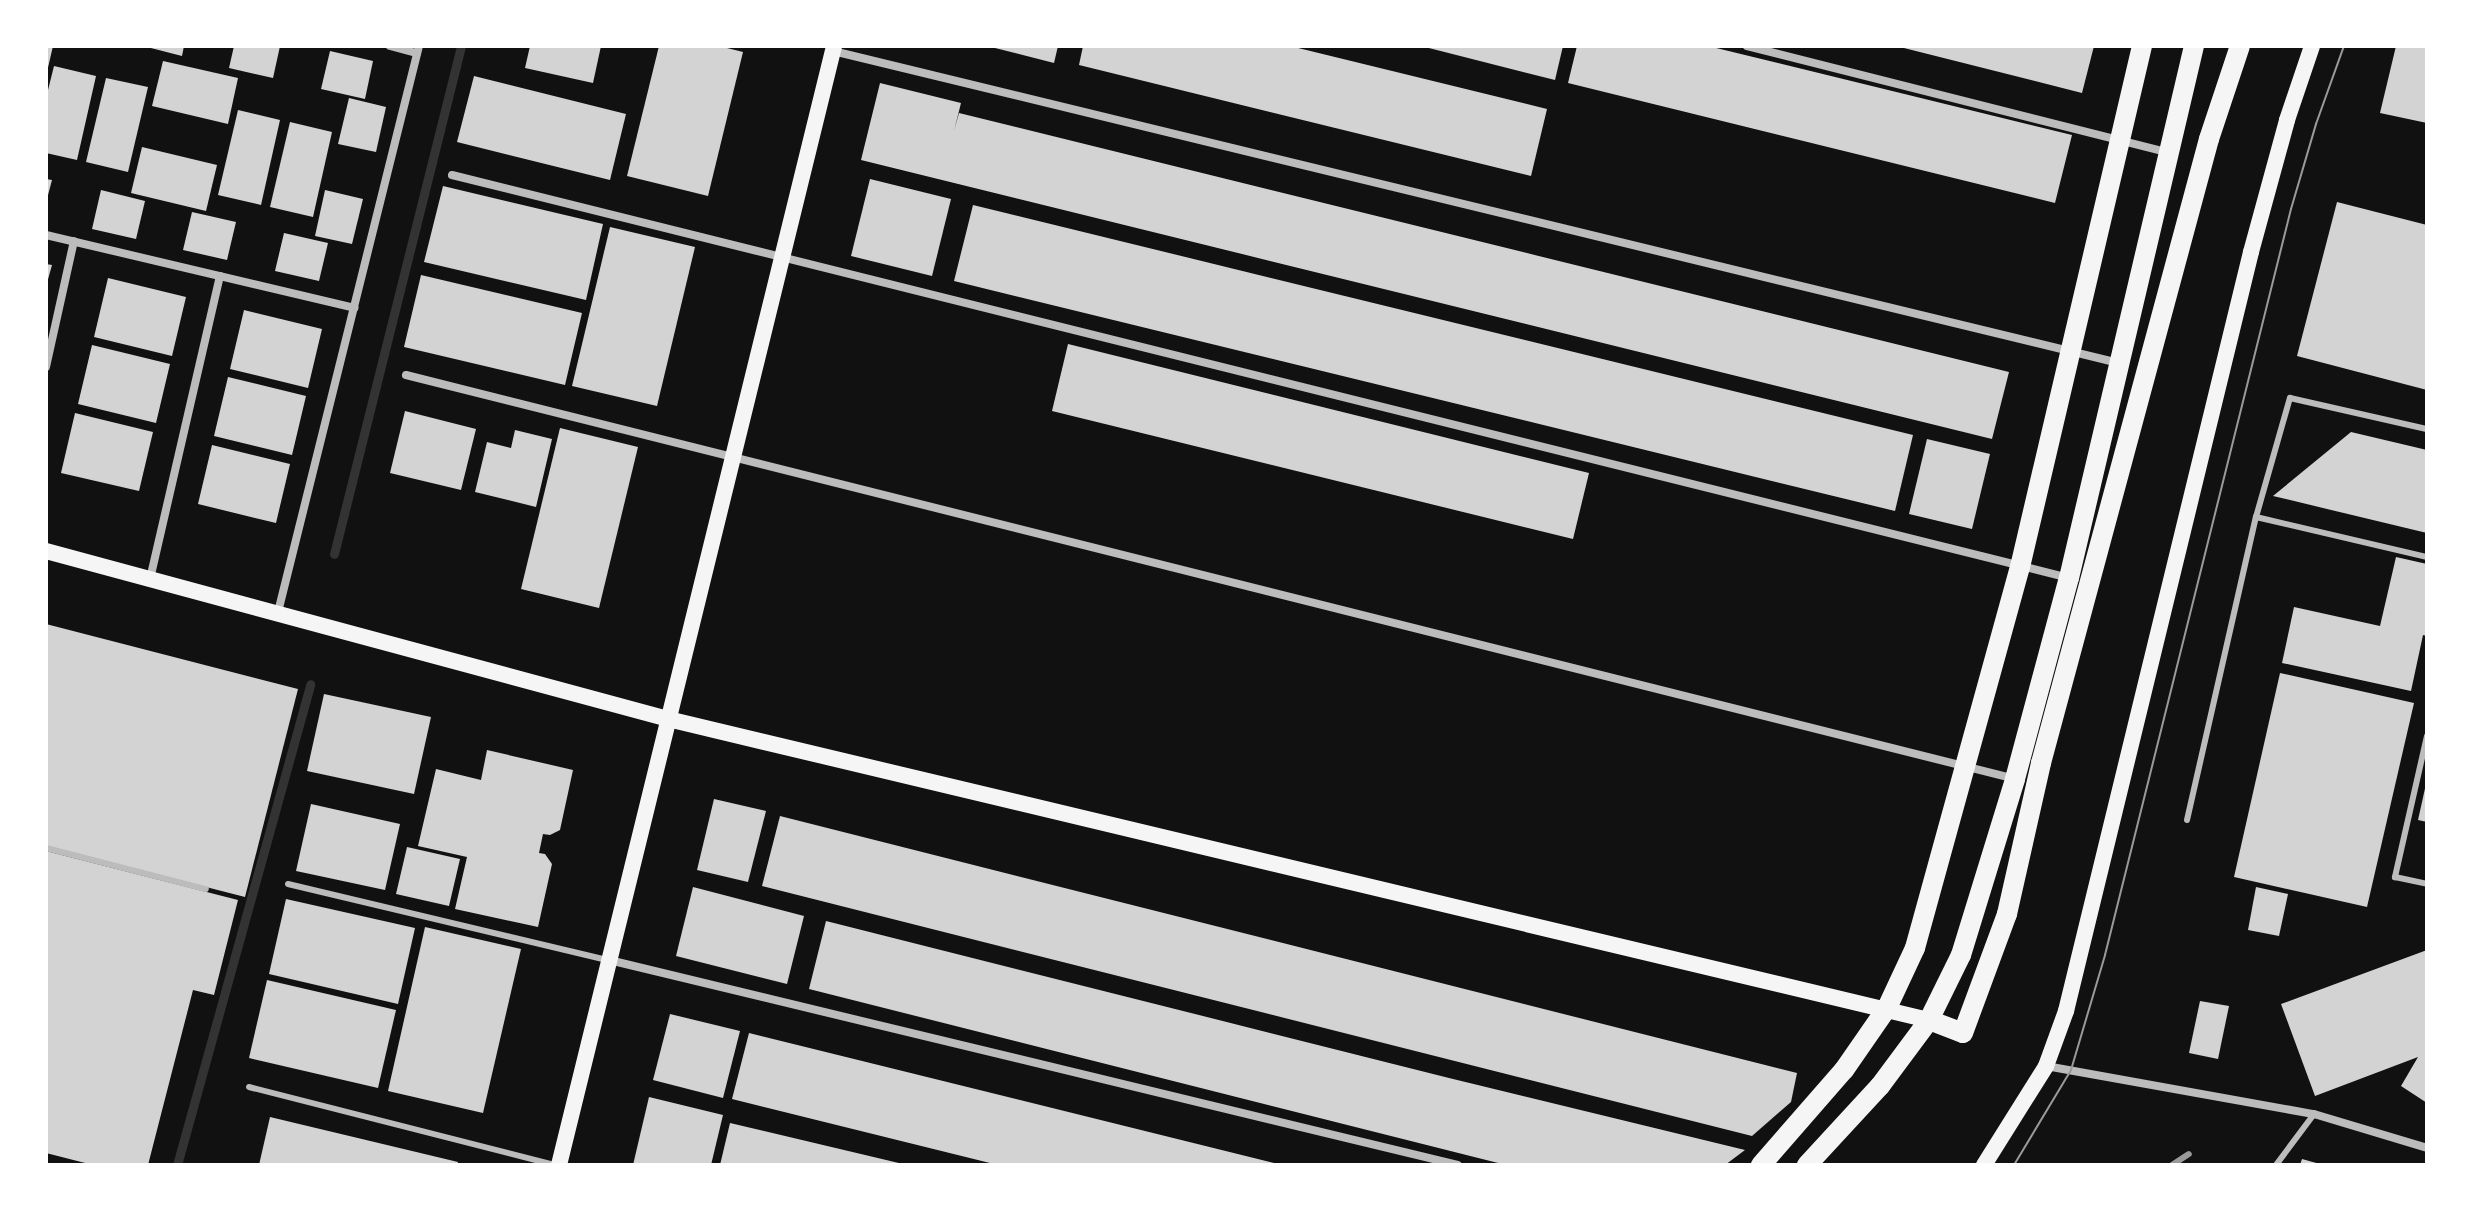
<!DOCTYPE html>
<style>
body{margin:0}
#map{position:relative;width:2473px;height:1211px;overflow:hidden;background:#111;font-family:Barlow,sans-serif}
div>[style]{position:absolute}
.stream>*{height:9px;margin:-4.5px;padding:0 4.5px;transform-origin:4.5px;border-radius:4.5px;background:#333}
.building>*{inset:0;background:#d3d3d3}
.service>*{height:6px;margin:-3px;padding:0 3px;transform-origin:3px;border-radius:3px;background:#bcbcbc}
.minor>*{height:8px;margin:-4px;padding:0 4px;transform-origin:4px;border-radius:4px;background:#bcbcbc}
.secondary>*{height:16px;margin:-8px;padding:0 8px;transform-origin:8px;border-radius:8px;background:#f5f5f5}
.primary>*{height:20px;margin:-10px;padding:0 10px;transform-origin:10px;border-radius:10px;background:#f5f5f5}
.tram>*{height:2px;margin:-1px;padding:0 1px;transform-origin:1px;border-radius:1px;background:#9a9a9a}
.rail>*{height:6px;margin:-3px;padding:0 3px;transform-origin:3px;border-radius:3px;background:#9a9a9a}
span{translate:-50% -50%;white-space:nowrap;text-align:center;line-height:1.15;-webkit-text-stroke:6px #fff;paint-order:stroke}
.frame{position:absolute;inset:0;border:48px solid #fff;pointer-events:none}
</style>
<div id="map">
<div class="stream">
<i style="left:334px;top:554px;width:524px;rotate:-75.96deg"></i>
<i style="left:177px;top:1165px;width:499px;rotate:-74.5deg"></i>
</div>
<div class="building">
<i style="clip-path:polygon(46px 46px,53px 46px,47px 72px,46px 72px)"></i>
<i style="clip-path:polygon(143px 46px,184px 46px,182px 56px)"></i>
<i style="clip-path:polygon(234px 46px,280px 46px,273px 78px,229px 68px)"></i>
<i style="clip-path:polygon(530px 46px,601px 46px,593px 83px,525px 68px)"></i>
<i style="clip-path:polygon(659px 46px,719px 46px,743px 52px,708px 196px,627px 176px)"></i>
<i style="clip-path:polygon(987px 46px,1058px 46px,1054px 63px)"></i>
<i style="clip-path:polygon(1083px 46px,1290px 46px,1547px 109px,1531px 176px,1079px 65px)"></i>
<i style="clip-path:polygon(1421px 46px,1563px 46px,1555px 80px)"></i>
<i style="clip-path:polygon(1577px 46px,1708px 46px,2072px 135px,2055px 203px,1568px 83px)"></i>
<i style="clip-path:polygon(1896px 46px,2094px 46px,2082px 93px)"></i>
<i style="clip-path:polygon(2396px 46px,2427px 46px,2427px 123px,2380px 113px)"></i>
<i style="clip-path:polygon(330px 51px,373px 61px,365px 99px,321px 89px)"></i>
<i style="clip-path:polygon(163px 61px,238px 78px,228px 124px,152px 106px)"></i>
<i style="clip-path:polygon(54px 66px,96px 76px,77px 160px,46px 153px,46px 98px)"></i>
<i style="clip-path:polygon(474px 76px,626px 114px,610px 180px,457px 142px)"></i>
<i style="clip-path:polygon(106px 78px,148px 87px,128px 172px,86px 162px)"></i>
<i style="clip-path:polygon(880px 83px,961px 103px,954px 131px,959px 113px,2009px 372px,1992px 439px,861px 160px)"></i>
<i style="clip-path:polygon(349px 98px,386px 107px,376px 152px,338px 144px)"></i>
<i style="clip-path:polygon(238px 110px,280px 120px,261px 205px,218px 195px)"></i>
<i style="clip-path:polygon(290px 122px,332px 132px,313px 217px,270px 207px)"></i>
<i style="clip-path:polygon(142px 147px,217px 165px,206px 211px,131px 193px)"></i>
<i style="clip-path:polygon(46px 179px,52px 180px,47px 199px,46px 199px)"></i>
<i style="clip-path:polygon(870px 179px,951px 199px,932px 276px,851px 256px)"></i>
<i style="clip-path:polygon(443px 186px,603px 224px,586px 300px,424px 262px)"></i>
<i style="clip-path:polygon(101px 190px,145px 201px,136px 239px,92px 229px)"></i>
<i style="clip-path:polygon(325px 190px,363px 199px,352px 244px,315px 236px)"></i>
<i style="clip-path:polygon(2337px 202px,2427px 225px,2427px 390px,2297px 356px)"></i>
<i style="clip-path:polygon(973px 205px,1913px 435px,1895px 511px,954px 281px)"></i>
<i style="clip-path:polygon(192px 212px,236px 222px,227px 260px,183px 250px)"></i>
<i style="clip-path:polygon(610px 227px,695px 247px,657px 406px,572px 386px)"></i>
<i style="clip-path:polygon(284px 233px,328px 243px,319px 281px,275px 271px)"></i>
<i style="clip-path:polygon(46px 264px,52px 265px,47px 283px,46px 283px)"></i>
<i style="clip-path:polygon(421px 275px,582px 313px,565px 385px,404px 347px)"></i>
<i style="clip-path:polygon(108px 278px,186px 297px,172px 356px,94px 337px)"></i>
<i style="clip-path:polygon(244px 310px,322px 329px,308px 388px,230px 369px)"></i>
<i style="clip-path:polygon(1068px 344px,1589px 473px,1573px 539px,1052px 411px)"></i>
<i style="clip-path:polygon(92px 345px,170px 364px,156px 423px,78px 404px)"></i>
<i style="clip-path:polygon(228px 377px,306px 396px,292px 455px,214px 436px)"></i>
<i style="clip-path:polygon(405px 411px,476px 429px,461px 490px,390px 473px)"></i>
<i style="clip-path:polygon(75px 413px,153px 432px,139px 491px,61px 473px)"></i>
<i style="clip-path:polygon(560px 428px,638px 447px,599px 608px,521px 589px)"></i>
<i style="clip-path:polygon(515px 430px,552px 439px,536px 507px,475px 492px,487px 442px,511px 448px)"></i>
<i style="clip-path:polygon(2351px 432px,2427px 450px,2427px 533px,2273px 496px)"></i>
<i style="clip-path:polygon(1927px 439px,1990px 454px,1972px 529px,1909px 514px)"></i>
<i style="clip-path:polygon(212px 445px,290px 464px,276px 523px,198px 504px)"></i>
<i style="clip-path:polygon(2396px 557px,2427px 564px,2427px 636px,2423px 635px,2411px 691px,2282px 663px,2294px 607px,2380px 626px)"></i>
<i style="clip-path:polygon(46px 624px,298px 689px,245px 897px,46px 846px)"></i>
<i style="clip-path:polygon(2280px 673px,2414px 703px,2367px 907px,2234px 877px)"></i>
<i style="clip-path:polygon(324px 694px,431px 717px,414px 794px,307px 771px)"></i>
<i style="clip-path:polygon(487px 750px,573px 770px,560px 830px,550px 835px,543px 834px,539px 853px,545px 854px,552px 864px,538px 927px,455px 909px,467px 857px,418px 846px,436px 769px,481px 780px)"></i>
<i style="clip-path:polygon(2426px 784px,2427px 784px,2427px 822px,2418px 820px)"></i>
<i style="clip-path:polygon(714px 799px,766px 811px,748px 882px,697px 870px)"></i>
<i style="clip-path:polygon(311px 804px,400px 824px,385px 890px,296px 871px)"></i>
<i style="clip-path:polygon(780px 816px,1797px 1073px,1791px 1102px,1752px 1136px,762px 886px)"></i>
<i style="clip-path:polygon(407px 847px,460px 859px,449px 906px,396px 894px)"></i>
<i style="clip-path:polygon(46px 851px,238px 900px,214px 995px,193px 990px,148px 1165px,93px 1165px,46px 1153px)"></i>
<i style="clip-path:polygon(693px 887px,804px 916px,787px 984px,676px 956px)"></i>
<i style="clip-path:polygon(2256px 887px,2288px 894px,2279px 936px,2248px 930px)"></i>
<i style="clip-path:polygon(286px 899px,415px 928px,398px 1004px,269px 974px)"></i>
<i style="clip-path:polygon(826px 921px,1449px 1078px,1745px 1150px,1725px 1165px,1506px 1165px,809px 989px)"></i>
<i style="clip-path:polygon(425px 927px,521px 949px,483px 1113px,388px 1091px)"></i>
<i style="clip-path:polygon(2427px 950px,2427px 1103px,2401px 1086px,2418px 1057px,2315px 1096px,2281px 1004px)"></i>
<i style="clip-path:polygon(267px 980px,396px 1010px,378px 1088px,249px 1058px)"></i>
<i style="clip-path:polygon(2200px 1001px,2229px 1006px,2218px 1059px,2189px 1053px)"></i>
<i style="clip-path:polygon(670px 1014px,740px 1031px,723px 1098px,653px 1080px)"></i>
<i style="clip-path:polygon(749px 1033px,1278px 1164px,1278px 1165px,998px 1165px,732px 1099px)"></i>
<i style="clip-path:polygon(649px 1097px,723px 1115px,711px 1165px,633px 1165px)"></i>
<i style="clip-path:polygon(270px 1117px,458px 1162px,457px 1165px,259px 1165px)"></i>
<i style="clip-path:polygon(730px 1123px,903px 1164px,903px 1165px,720px 1165px)"></i>
<i style="clip-path:polygon(2302px 1159px,2320px 1164px,2320px 1165px,2300px 1165px)"></i>
</div>
<div class="service">
<i style="left:2256px;top:517px;width:176px;rotate:13.2deg"></i>
<i style="left:2427px;top:736px;width:145px;rotate:102.8deg"></i>
<i style="left:2395px;top:877px;width:33px;rotate:12deg"></i>
<i style="left:2187px;top:820px;width:311px;rotate:-77.2deg"></i>
<i style="left:2256px;top:517px;width:124px;rotate:-74.1deg"></i>
<i style="left:2290px;top:398px;width:140px;rotate:12.8deg"></i>
<i style="left:46px;top:848px;width:165px;rotate:14.4deg"></i>
<i style="left:288px;top:884px;width:329px;rotate:13.4deg"></i>
<i style="left:249px;top:1087px;width:317px;rotate:14.3deg"></i>
<i style="left:2276px;top:1165px;width:64px;rotate:-53.3deg"></i>
</div>
<div class="minor">
<i style="left:390px;top:46px;width:28px;rotate:15deg"></i>
<i style="left:1747px;top:46px;width:435px;rotate:14.2deg"></i>
<i style="left:833px;top:51px;width:1323px;rotate:13.64deg"></i>
<i style="left:452px;top:175px;width:1666px;rotate:13.99deg"></i>
<i style="left:46px;top:235px;width:317px;rotate:13.3deg"></i>
<i style="left:46px;top:367px;width:129px;rotate:-77.5deg"></i>
<i style="left:406px;top:375px;width:1659px;rotate:14.09deg"></i>
<i style="left:150px;top:579px;width:311px;rotate:-77deg"></i>
<i style="left:278px;top:612px;width:583px;rotate:-76.01deg"></i>
<i style="left:609px;top:960px;width:873px;rotate:13.57deg"></i>
<i style="left:2046px;top:1066px;width:272px;rotate:10.2deg"></i>
<i style="left:2314px;top:1114px;width:118px;rotate:16.7deg"></i>
</div>
<div class="secondary">
<i style="left:46px;top:551px;width:644px;rotate:15.11deg"></i>
<i style="left:668px;top:719px;width:1296px;rotate:13.43deg"></i>
<i style="left:559px;top:1165px;width:1152px;rotate:-76.19deg"></i>
<i style="left:1984px;top:1165px;width:117px;rotate:-57.9deg"></i>
<i style="left:2046px;top:1066px;width:59px;rotate:-70deg"></i>
<i style="left:2066px;top:1011px;width:781px;rotate:-76.3deg"></i>
<i style="left:2251px;top:252px;width:137px;rotate:-74.7deg"></i>
<i style="left:2287px;top:120px;width:78px;rotate:-71.3deg"></i>
</div>
<div class="primary">
<i style="left:1929px;top:1020px;width:36px;rotate:21deg"></i>
<i style="left:1963px;top:1033px;width:127px;rotate:-69.7deg"></i>
<i style="left:2007px;top:914px;width:155px;rotate:-77.3deg"></i>
<i style="left:2041px;top:763px;width:646px;rotate:-74.93deg"></i>
<i style="left:2209px;top:139px;width:98px;rotate:-71.6deg"></i>
<i style="left:1761px;top:1165px;width:126px;rotate:-48.9deg"></i>
<i style="left:1844px;top:1070px;width:75px;rotate:-55.3deg"></i>
<i style="left:1887px;top:1008px;width:66px;rotate:-65deg"></i>
<i style="left:1915px;top:948px;width:395px;rotate:-74.6deg"></i>
<i style="left:2020px;top:567px;width:535px;rotate:-76.82deg"></i>
<i style="left:1807px;top:1165px;width:108px;rotate:-47.3deg"></i>
<i style="left:1880px;top:1086px;width:82px;rotate:-53.4deg"></i>
<i style="left:1929px;top:1020px;width:72px;rotate:-63.8deg"></i>
<i style="left:1961px;top:955px;width:184px;rotate:-72.9deg"></i>
<i style="left:2015px;top:779px;width:208px;rotate:-75deg"></i>
<i style="left:2069px;top:578px;width:546px;rotate:-76.78deg"></i>
</div>
<div class="tram">
<i style="left:2014px;top:1165px;width:111px;rotate:-59deg"></i>
<i style="left:2071px;top:1070px;width:120px;rotate:-73.5deg"></i>
<i style="left:2105px;top:955px;width:769px;rotate:-76deg"></i>
<i style="left:2291px;top:209px;width:89px;rotate:-73.6deg"></i>
<i style="left:2316px;top:124px;width:83px;rotate:-70.3deg"></i>
</div>
<div class="rail">
<i style="left:2172px;top:1165px;width:20px;rotate:-33deg"></i>
</div>
<div class="frame"></div>
</div>
